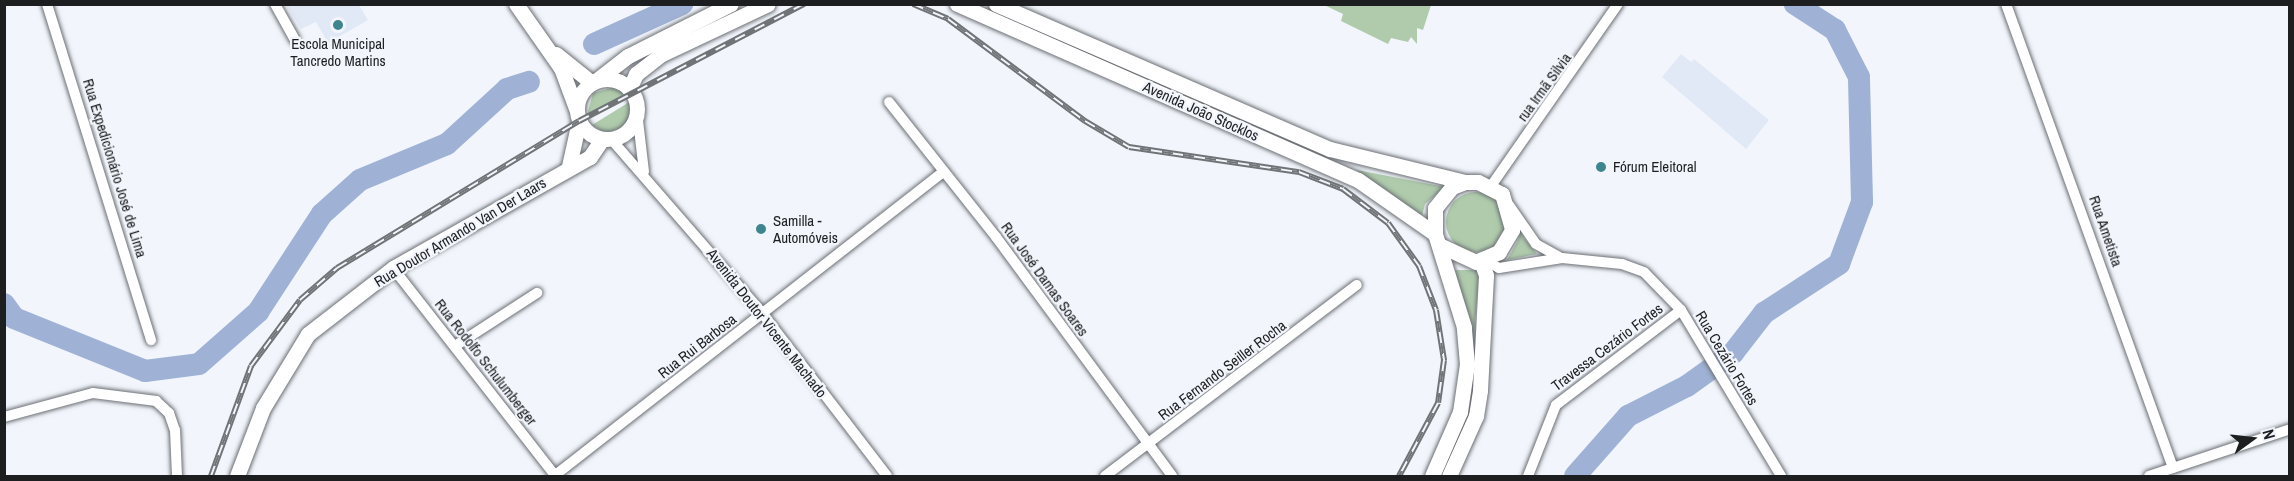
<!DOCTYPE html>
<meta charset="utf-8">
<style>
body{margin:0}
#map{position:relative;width:2294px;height:481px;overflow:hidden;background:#f2f6fc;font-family:"Archivo Narrow",sans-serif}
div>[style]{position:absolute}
.built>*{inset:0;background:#e1e9f6}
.green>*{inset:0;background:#afcbac}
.round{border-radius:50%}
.river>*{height:22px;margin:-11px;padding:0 11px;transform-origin:11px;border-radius:11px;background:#9fb2d5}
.roads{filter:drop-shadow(0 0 2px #6b6f74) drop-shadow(0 0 2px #6b6f74)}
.street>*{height:10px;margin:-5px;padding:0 5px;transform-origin:5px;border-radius:5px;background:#fff}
.secondary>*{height:15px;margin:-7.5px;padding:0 7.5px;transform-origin:7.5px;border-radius:7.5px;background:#fff}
.secondary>.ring{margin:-7.5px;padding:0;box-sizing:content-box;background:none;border:15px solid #fff;border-radius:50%}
.rail>*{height:6px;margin-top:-3px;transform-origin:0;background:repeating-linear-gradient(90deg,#f2f6fc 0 11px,#717477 0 22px);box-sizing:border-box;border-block:2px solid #717477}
.dots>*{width:16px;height:16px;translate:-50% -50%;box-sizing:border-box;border:3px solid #f2f6fc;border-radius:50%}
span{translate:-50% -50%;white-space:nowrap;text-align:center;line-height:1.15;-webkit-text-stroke:4.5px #f2f6fc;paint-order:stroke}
.poi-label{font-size:15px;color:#1d1e20}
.left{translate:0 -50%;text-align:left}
.street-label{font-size:15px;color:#1d1e20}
.frame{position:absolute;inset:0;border:6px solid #1d1e20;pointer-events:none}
.north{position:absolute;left:2222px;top:409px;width:60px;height:60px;-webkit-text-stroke:4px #f2f6fc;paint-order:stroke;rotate:75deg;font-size:16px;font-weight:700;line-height:24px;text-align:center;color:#1d1e20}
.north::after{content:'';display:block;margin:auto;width:21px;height:27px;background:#1d1e20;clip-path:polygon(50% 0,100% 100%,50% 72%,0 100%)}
</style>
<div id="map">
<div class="built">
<i style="clip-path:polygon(286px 5px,359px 5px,368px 20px,328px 43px,316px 22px,301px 29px)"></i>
<i style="clip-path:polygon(1681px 54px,1691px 62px,1694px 59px,1769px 120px,1746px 149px,1662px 77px)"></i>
</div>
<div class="green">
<i style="clip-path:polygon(1324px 5px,1431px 5px,1423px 30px,1417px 28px,1417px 44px,1411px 37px,1408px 42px,1391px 38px,1388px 44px,1341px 21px,1343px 14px)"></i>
<i style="clip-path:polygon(614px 87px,625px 94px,587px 115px,593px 93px)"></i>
<i style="clip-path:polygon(631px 101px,631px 118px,624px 128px,605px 133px,592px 125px)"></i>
<i style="clip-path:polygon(1357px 170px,1445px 187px,1425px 204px,1420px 224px)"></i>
<i class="round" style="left:1446px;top:192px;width:60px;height:60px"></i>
<i style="clip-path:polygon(1520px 233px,1537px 254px,1507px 260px,1517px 242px)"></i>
<i style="clip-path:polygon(1455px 270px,1480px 270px,1473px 342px)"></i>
</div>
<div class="river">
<i style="left:594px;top:44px;width:97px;rotate:-24.4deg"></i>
<i style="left:4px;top:304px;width:17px;rotate:54deg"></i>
<i style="left:14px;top:318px;width:141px;rotate:22deg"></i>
<i style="left:145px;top:371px;width:54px;rotate:-7.4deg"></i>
<i style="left:199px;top:364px;width:79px;rotate:-41.4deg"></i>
<i style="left:258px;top:312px;width:117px;rotate:-56.9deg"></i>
<i style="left:322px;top:214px;width:51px;rotate:-41.8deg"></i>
<i style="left:360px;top:180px;width:94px;rotate:-22.5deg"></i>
<i style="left:447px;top:144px;width:81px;rotate:-42.5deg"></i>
<i style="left:507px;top:89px;width:23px;rotate:-18deg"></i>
<i style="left:1575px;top:476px;width:80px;rotate:-48.5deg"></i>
<i style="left:1628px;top:416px;width:66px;rotate:-27deg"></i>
<i style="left:1687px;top:386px;width:57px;rotate:-35.7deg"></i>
<i style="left:1733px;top:353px;width:51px;rotate:-52.2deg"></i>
<i style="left:1764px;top:313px;width:90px;rotate:-33.2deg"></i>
<i style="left:1839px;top:264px;width:66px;rotate:-69.6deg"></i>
<i style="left:1862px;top:202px;width:125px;rotate:-91.4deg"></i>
<i style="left:1859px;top:77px;width:53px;rotate:-117.1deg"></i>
<i style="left:1835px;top:30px;width:48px;rotate:-147deg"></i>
</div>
<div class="roads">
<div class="street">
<i style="left:47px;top:4px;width:352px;rotate:72.8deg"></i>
<i style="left:275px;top:4px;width:41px;rotate:60.9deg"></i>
<i style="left:2006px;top:4px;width:493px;rotate:70.2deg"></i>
<i style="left:889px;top:102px;width:172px;rotate:51.6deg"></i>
<i style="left:996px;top:237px;width:297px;rotate:53.6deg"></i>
<i style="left:637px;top:112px;width:60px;rotate:83.3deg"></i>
<i style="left:611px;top:139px;width:230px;rotate:49deg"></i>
<i style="left:762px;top:313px;width:205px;rotate:52.5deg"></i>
<i style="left:1491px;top:186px;width:222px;rotate:-55.1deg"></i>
<i style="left:1509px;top:205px;width:47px;rotate:55.3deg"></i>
<i style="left:1536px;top:244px;width:26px;rotate:29deg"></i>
<i style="left:1485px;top:260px;width:16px;rotate:30deg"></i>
<i style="left:1499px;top:268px;width:64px;rotate:-9deg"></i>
<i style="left:1562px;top:258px;width:60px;rotate:5.7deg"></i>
<i style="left:1622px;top:264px;width:23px;rotate:20deg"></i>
<i style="left:1644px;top:272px;width:53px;rotate:45.8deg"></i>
<i style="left:1681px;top:310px;width:194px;rotate:58.9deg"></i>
<i style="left:393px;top:268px;width:263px;rotate:52deg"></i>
<i style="left:455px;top:346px;width:98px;rotate:-32.9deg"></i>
<i style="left:4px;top:417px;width:92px;rotate:-15.1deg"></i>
<i style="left:93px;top:393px;width:64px;rotate:7.2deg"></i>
<i style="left:156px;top:401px;width:18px;rotate:43deg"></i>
<i style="left:169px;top:413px;width:18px;rotate:71deg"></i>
<i style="left:175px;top:430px;width:46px;rotate:87.5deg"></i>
<i style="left:554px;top:476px;width:494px;rotate:-38deg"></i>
<i style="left:1105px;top:476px;width:316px;rotate:-37.2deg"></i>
<i style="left:1528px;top:476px;width:76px;rotate:-68.5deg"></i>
<i style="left:1556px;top:405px;width:157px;rotate:-37.2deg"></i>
<i style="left:2149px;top:476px;width:149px;rotate:-18.4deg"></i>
</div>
<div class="secondary">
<i style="left:516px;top:4px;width:78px;rotate:54.9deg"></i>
<i style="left:561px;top:68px;width:46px;rotate:69.6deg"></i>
<i style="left:957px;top:4px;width:438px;rotate:23.7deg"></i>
<i style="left:1358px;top:180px;width:94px;rotate:35deg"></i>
<i style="left:996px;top:4px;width:364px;rotate:23.5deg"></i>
<i style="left:1330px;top:149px;width:139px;rotate:13.7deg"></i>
<i style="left:556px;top:54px;width:46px;rotate:38.9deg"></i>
<i class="ring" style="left:577px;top:79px;width:45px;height:45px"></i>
<i style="left:597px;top:80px;width:39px;rotate:-38deg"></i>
<i style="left:628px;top:56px;width:115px;rotate:-26.8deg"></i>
<i style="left:629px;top:89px;width:17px;rotate:-65deg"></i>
<i style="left:636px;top:74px;width:31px;rotate:-38deg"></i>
<i style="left:660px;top:55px;width:119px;rotate:-25.3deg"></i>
<i style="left:569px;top:166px;width:46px;rotate:-77.5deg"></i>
<i style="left:237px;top:476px;width:73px;rotate:-69.1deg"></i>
<i style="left:263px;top:408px;width:87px;rotate:-58.7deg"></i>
<i style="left:308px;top:334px;width:108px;rotate:-37.8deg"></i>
<i style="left:393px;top:268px;width:226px;rotate:-29.4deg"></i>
<i style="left:590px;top:157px;width:22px;rotate:-56deg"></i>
<i style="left:1432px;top:476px;width:70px;rotate:-66.4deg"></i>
<i style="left:1460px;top:412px;width:49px;rotate:-81.7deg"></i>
<i style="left:1467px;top:364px;width:37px;rotate:-95deg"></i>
<i style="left:1464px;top:327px;width:97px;rotate:-107.3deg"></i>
<i style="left:1435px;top:234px;width:26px;rotate:-90deg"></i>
<i style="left:1435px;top:208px;width:27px;rotate:-51deg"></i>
<i style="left:1452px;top:187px;width:14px;rotate:-21deg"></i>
<i style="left:1465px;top:182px;width:13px"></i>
<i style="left:1478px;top:182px;width:27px;rotate:27deg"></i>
<i style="left:1502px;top:194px;width:37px;rotate:74deg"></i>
<i style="left:1512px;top:230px;width:26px;rotate:121deg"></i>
<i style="left:1499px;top:252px;width:25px;rotate:157deg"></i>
<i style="left:1476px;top:262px;width:38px;rotate:-155deg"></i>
<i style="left:1449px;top:476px;width:66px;rotate:-65.8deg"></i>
<i style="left:1476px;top:416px;width:26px;rotate:-81deg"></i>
<i style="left:1480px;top:390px;width:115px;rotate:-87deg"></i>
<i style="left:1486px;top:275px;width:15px;rotate:-110deg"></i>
</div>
</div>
<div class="rail">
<i style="left:913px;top:4px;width:38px;rotate:23deg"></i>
<i style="left:948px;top:19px;width:171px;rotate:36.7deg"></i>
<i style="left:1085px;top:121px;width:51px;rotate:30.6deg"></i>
<i style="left:1129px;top:147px;width:172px;rotate:8.4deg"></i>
<i style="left:1299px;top:172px;width:47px;rotate:21.1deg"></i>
<i style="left:1343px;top:189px;width:56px;rotate:37.1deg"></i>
<i style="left:1388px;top:223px;width:53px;rotate:54.2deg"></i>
<i style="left:1419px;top:266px;width:47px;rotate:68.9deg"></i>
<i style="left:1436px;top:310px;width:51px;rotate:80.9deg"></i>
<i style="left:1444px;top:360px;width:43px;rotate:97.9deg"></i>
<i style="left:1438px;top:403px;width:83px;rotate:118.1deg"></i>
<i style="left:211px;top:476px;width:117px;rotate:-70deg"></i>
<i style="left:251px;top:366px;width:82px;rotate:-53.4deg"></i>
<i style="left:300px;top:300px;width:49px;rotate:-40.9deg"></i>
<i style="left:337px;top:268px;width:283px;rotate:-31.3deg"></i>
<i style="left:579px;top:121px;width:254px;rotate:-27.5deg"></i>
</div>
<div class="dots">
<i style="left:338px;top:25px;background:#3f858f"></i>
<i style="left:1601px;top:167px;background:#3f858f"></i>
<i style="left:761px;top:229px;background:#3f858f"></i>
</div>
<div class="poi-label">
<span style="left:338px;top:52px">Escola Municipal<br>Tancredo Martins</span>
<span class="left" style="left:1613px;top:167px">Fórum Eleitoral</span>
<span class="left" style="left:773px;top:229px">Samilla -<br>Automóveis</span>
</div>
<div class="street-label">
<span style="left:1544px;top:87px;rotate:-54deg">rua Irmã Silvia</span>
<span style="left:1201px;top:111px;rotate:24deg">Avenida João Stocklos</span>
<span style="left:115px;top:168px;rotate:73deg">Rua Expedicionário José de Lima</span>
<span style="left:2106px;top:231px;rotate:71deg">Rua Ametista</span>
<span style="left:460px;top:232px;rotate:-31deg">Rua Doutor Armando Van Der Laars</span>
<span style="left:1045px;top:279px;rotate:54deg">Rua José Damas Soares</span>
<span style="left:767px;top:323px;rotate:52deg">Avenida Doutor Vicente Machado</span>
<span style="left:697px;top:346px;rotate:-38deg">Rua Rui Barbosa</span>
<span style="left:1607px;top:347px;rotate:-37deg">Travessa Cezário Fortes</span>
<span style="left:1727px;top:358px;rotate:59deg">Rua Cezário Fortes</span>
<span style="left:486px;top:362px;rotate:52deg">Rua Rodolfo Schulumberger</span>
<span style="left:1222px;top:370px;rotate:-37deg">Rua Fernando Seiller Rocha</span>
</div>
<div class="frame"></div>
<div class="north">N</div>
</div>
